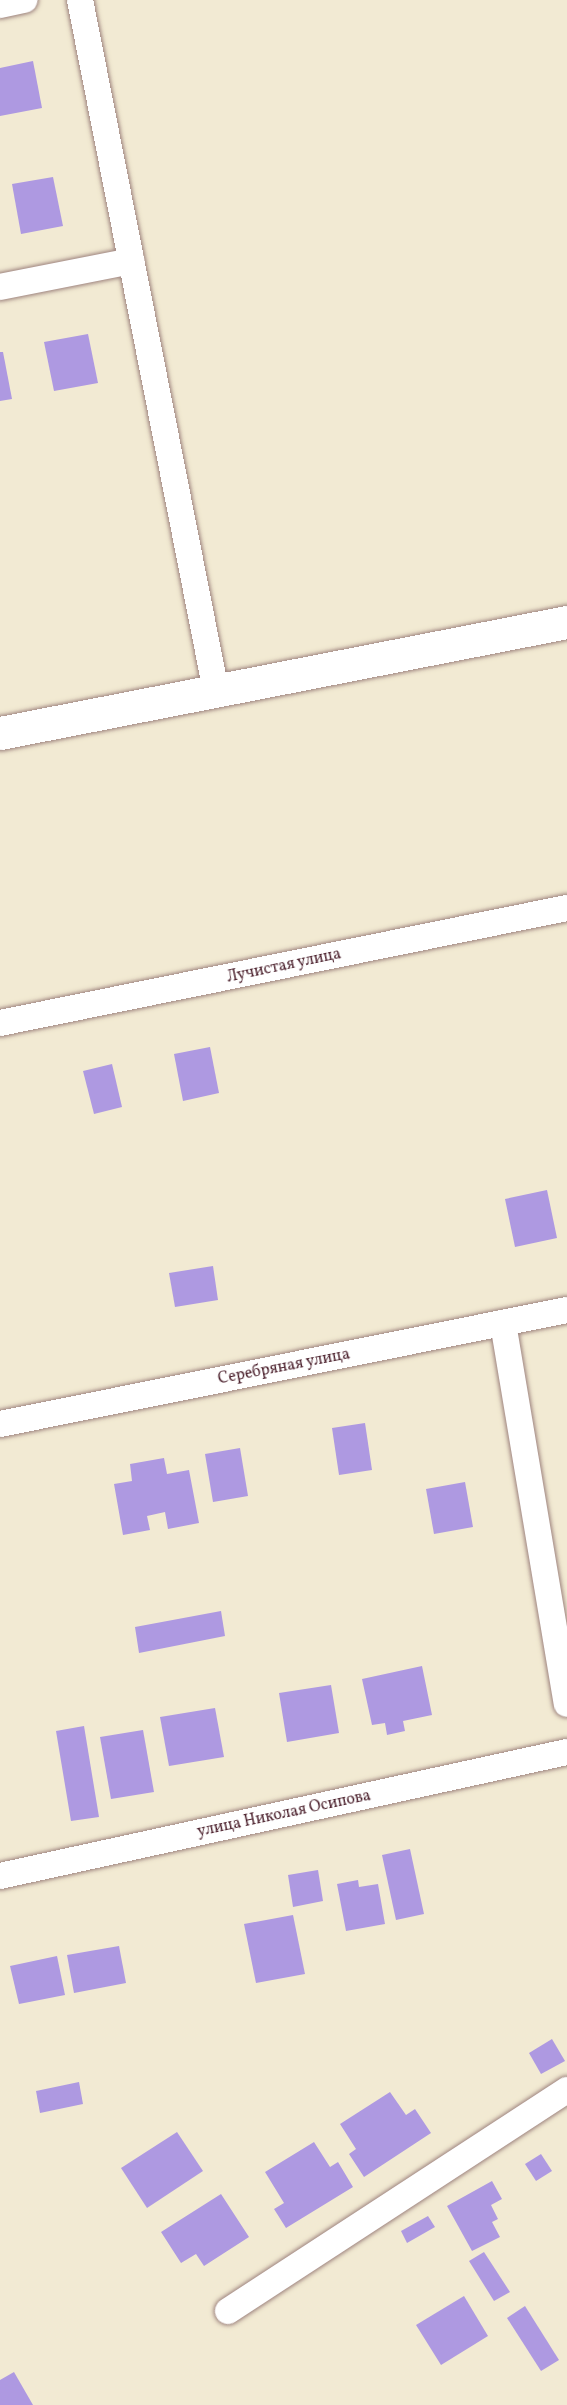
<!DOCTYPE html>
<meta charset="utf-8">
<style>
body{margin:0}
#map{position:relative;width:567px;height:2405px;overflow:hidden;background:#f2ead3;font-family:Vollkorn,serif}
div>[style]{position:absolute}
.building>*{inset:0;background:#ae99e1}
.roads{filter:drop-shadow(0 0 2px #9e847f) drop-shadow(0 0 2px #9e847f)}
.minor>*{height:26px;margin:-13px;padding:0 13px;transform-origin:13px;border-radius:13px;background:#fff}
.secondary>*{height:33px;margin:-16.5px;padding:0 16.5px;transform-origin:16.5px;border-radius:16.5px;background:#fff}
span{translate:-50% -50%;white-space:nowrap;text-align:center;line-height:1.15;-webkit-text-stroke:4.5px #fff;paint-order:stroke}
.street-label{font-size:16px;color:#4a1f2b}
</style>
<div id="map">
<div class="building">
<i style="clip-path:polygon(33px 61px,42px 108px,0 116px,0 68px)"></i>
<i style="clip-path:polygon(53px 177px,63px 226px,21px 234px,12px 184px)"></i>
<i style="clip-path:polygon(88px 334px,98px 383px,54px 391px,44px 342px)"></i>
<i style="clip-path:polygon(0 352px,3px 352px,12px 399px,0 401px)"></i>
<i style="clip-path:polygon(210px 1047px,219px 1093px,183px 1101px,174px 1054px)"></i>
<i style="clip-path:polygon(112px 1064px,122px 1107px,94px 1114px,83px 1071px)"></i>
<i style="clip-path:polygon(547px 1190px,557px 1238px,515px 1247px,505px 1199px)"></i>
<i style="clip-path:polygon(213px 1266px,218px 1300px,175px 1307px,169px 1273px)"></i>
<i style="clip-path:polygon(365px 1423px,372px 1470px,339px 1475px,332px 1428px)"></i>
<i style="clip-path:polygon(240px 1448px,248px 1496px,213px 1502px,205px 1454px)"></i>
<i style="clip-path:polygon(164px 1458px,167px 1474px,189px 1470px,199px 1523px,168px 1529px,165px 1512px,147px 1516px,150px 1530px,123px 1535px,114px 1484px,132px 1481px,130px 1464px)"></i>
<i style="clip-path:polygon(465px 1482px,473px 1527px,434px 1534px,426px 1489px)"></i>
<i style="clip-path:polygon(221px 1611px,225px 1636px,139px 1653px,135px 1627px)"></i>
<i style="clip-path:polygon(422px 1666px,432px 1715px,403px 1721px,405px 1731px,387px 1735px,385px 1723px,372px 1725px,362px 1679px)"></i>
<i style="clip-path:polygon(331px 1685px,339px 1733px,287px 1742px,279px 1693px)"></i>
<i style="clip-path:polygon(215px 1708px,224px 1757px,169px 1766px,160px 1717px)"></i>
<i style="clip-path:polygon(84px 1726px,99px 1817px,71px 1821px,56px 1731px)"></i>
<i style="clip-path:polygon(143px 1730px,154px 1792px,111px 1799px,100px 1737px)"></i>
<i style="clip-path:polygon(410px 1849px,424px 1914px,396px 1920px,382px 1855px)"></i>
<i style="clip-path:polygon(318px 1870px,323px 1901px,293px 1907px,288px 1875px)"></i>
<i style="clip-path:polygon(358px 1880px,359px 1887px,378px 1884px,385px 1924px,346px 1931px,337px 1884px)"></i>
<i style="clip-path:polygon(293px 1915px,305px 1974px,256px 1983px,244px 1924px)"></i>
<i style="clip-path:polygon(119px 1946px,126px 1983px,74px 1993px,67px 1955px)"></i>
<i style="clip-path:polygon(57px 1956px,65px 1995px,19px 2004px,10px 1966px)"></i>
<i style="clip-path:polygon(552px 2039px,565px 2061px,541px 2074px,529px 2053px)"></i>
<i style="clip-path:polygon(79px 2082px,83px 2104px,40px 2113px,36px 2091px)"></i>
<i style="clip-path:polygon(390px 2092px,406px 2115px,415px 2109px,431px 2133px,364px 2177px,349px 2154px,356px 2149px,340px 2124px)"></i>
<i style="clip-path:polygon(177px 2132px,203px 2171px,147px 2208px,121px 2168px)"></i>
<i style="clip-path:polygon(314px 2142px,330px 2167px,338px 2162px,353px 2187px,286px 2228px,274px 2209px,284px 2203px,265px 2172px)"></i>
<i style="clip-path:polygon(541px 2154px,552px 2171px,536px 2181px,525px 2164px)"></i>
<i style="clip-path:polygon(492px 2181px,502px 2199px,491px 2205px,498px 2219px,492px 2222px,500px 2237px,472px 2251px,447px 2206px)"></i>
<i style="clip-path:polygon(221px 2194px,249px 2237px,204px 2266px,196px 2254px,181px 2263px,161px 2232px)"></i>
<i style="clip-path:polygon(428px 2216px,435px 2227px,407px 2243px,401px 2231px)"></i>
<i style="clip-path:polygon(484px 2252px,510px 2292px,494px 2301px,469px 2261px)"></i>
<i style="clip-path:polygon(464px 2296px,488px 2336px,441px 2365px,416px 2325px)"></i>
<i style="clip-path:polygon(525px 2306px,559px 2360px,541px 2371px,507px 2318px)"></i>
<i style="clip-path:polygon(14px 2372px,33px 2405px,0 2405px,0 2380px)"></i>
</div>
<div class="roads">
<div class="minor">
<i style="left:80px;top:0;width:704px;rotate:78.87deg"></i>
<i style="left:0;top:5px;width:25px;rotate:-12deg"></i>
<i style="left:0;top:287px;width:134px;rotate:-11.2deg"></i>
<i style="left:0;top:1023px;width:579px;rotate:-11.47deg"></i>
<i style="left:503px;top:1323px;width:386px;rotate:80.5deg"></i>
<i style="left:0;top:1424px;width:578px;rotate:-11.37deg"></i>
<i style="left:0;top:1876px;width:580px;rotate:-12.34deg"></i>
<i style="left:228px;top:2311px;width:405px;rotate:-33.1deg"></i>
</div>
<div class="secondary">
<i style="left:0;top:733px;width:578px;rotate:-11.08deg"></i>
</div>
</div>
<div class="street-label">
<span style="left:284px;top:966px;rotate:-12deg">Лучистая улица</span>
<span style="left:284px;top:1367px;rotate:-11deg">Серебряная улица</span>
<span style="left:284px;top:1814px;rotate:-12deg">улица Николая Осипова</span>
</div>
</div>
